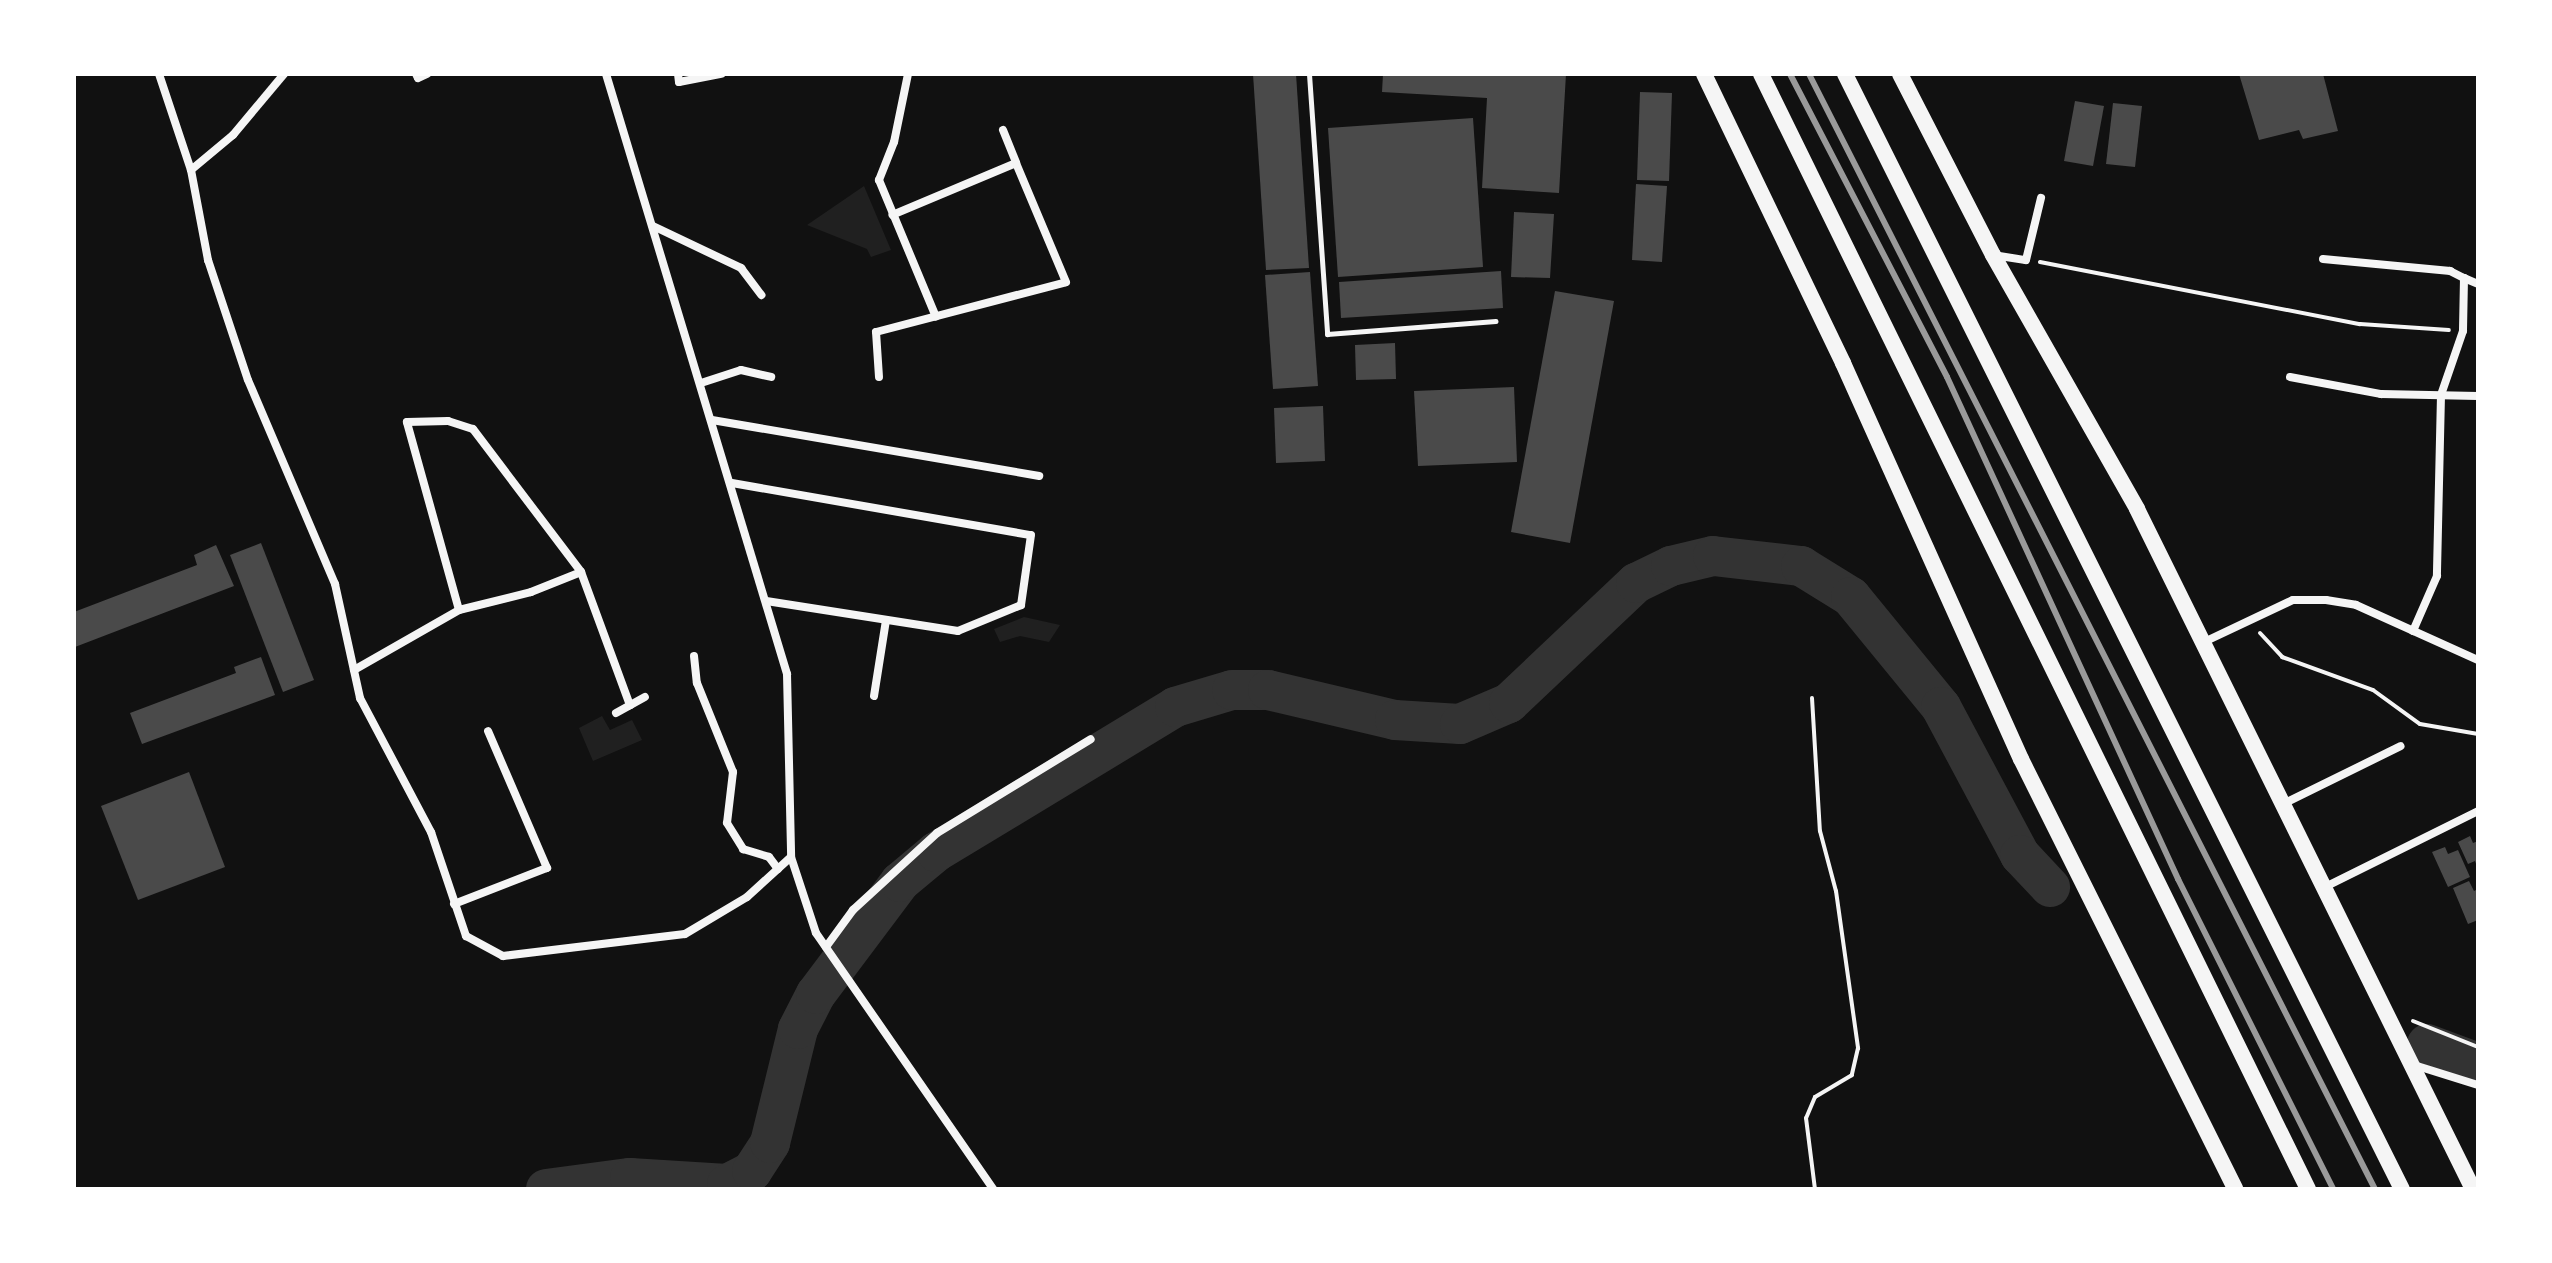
<!DOCTYPE html>
<style>
body{margin:0}
#map{position:relative;width:2552px;height:1263px;overflow:hidden;background:#111;font-family:Commissioner,sans-serif}
div>[style]{position:absolute}
.green>*{inset:0;background:#202020}
.river>*{height:40px;margin:-20px;padding:0 20px;transform-origin:20px;border-radius:20px;background:#333}
.building>*{inset:0;background:#4a4a4a}
.path>*{height:4px;margin:-2px;padding:0 2px;transform-origin:2px;border-radius:2px;background:#f5f5f5}
.service>*{height:5px;margin:-2.5px;padding:0 2.5px;transform-origin:2.5px;border-radius:2.5px;background:#f5f5f5}
.minor>*{height:8px;margin:-4px;padding:0 4px;transform-origin:4px;border-radius:4px;background:#f5f5f5}
.primary>*{height:16px;margin:-8px;padding:0 8px;transform-origin:8px;border-radius:8px;background:#f5f5f5}
.rail>*{height:6px;margin:-3px;padding:0 3px;transform-origin:3px;border-radius:3px;background:#9a9a9a}
span{translate:-50% -50%;white-space:nowrap;text-align:center;line-height:1.15;-webkit-text-stroke:6px #fff;paint-order:stroke}
.frame{position:absolute;inset:0;border:76px solid #fff;pointer-events:none}
</style>
<div id="map">
<div class="green">
<i style="clip-path:polygon(864px 186px,891px 250px,871px 257px,867px 249px,807px 225px)"></i>
<i style="clip-path:polygon(1024px 617px,1060px 625px,1049px 642px,1020px 636px,1000px 642px,994px 629px)"></i>
<i style="clip-path:polygon(602px 716px,610px 730px,632px 720px,642px 740px,593px 761px,579px 728px)"></i>
</div>
<div class="river">
<i style="left:2427px;top:1044px;width:54px;rotate:20.4deg"></i>
<i style="left:546px;top:1189px;width:85px;rotate:-7.5deg"></i>
<i style="left:630px;top:1178px;width:97px;rotate:3.5deg"></i>
<i style="left:727px;top:1184px;width:28px;rotate:-27deg"></i>
<i style="left:752px;top:1171px;width:33px;rotate:-57deg"></i>
<i style="left:770px;top:1143px;width:117px;rotate:-76.2deg"></i>
<i style="left:798px;top:1029px;width:39px;rotate:-63deg"></i>
<i style="left:816px;top:994px;width:140px;rotate:-53.1deg"></i>
<i style="left:900px;top:882px;width:47px;rotate:-39.8deg"></i>
<i style="left:936px;top:852px;width:280px;rotate:-31.2deg"></i>
<i style="left:1175px;top:707px;width:59px;rotate:-16.6deg"></i>
<i style="left:1232px;top:690px;width:36px"></i>
<i style="left:1268px;top:690px;width:130px;rotate:13.3deg"></i>
<i style="left:1395px;top:720px;width:65px;rotate:3.5deg"></i>
<i style="left:1460px;top:724px;width:53px;rotate:-23.2deg"></i>
<i style="left:1509px;top:703px;width:175px;rotate:-43.4deg"></i>
<i style="left:1636px;top:583px;width:39px;rotate:-26deg"></i>
<i style="left:1671px;top:566px;width:43px;rotate:-13.4deg"></i>
<i style="left:1713px;top:556px;width:89px;rotate:6.5deg"></i>
<i style="left:1801px;top:566px;width:59px;rotate:31.8deg"></i>
<i style="left:1851px;top:597px;width:142px;rotate:50.7deg"></i>
<i style="left:1941px;top:707px;width:168px;rotate:61.9deg"></i>
<i style="left:2020px;top:855px;width:44px;rotate:46.8deg"></i>
</div>
<div class="building">
<i style="clip-path:polygon(1253px 74px,1296px 74px,1309px 268px,1266px 270px)"></i>
<i style="clip-path:polygon(1383px 74px,1566px 74px,1559px 193px,1482px 188px,1487px 98px,1382px 92px)"></i>
<i style="clip-path:polygon(2239px 74px,2323px 74px,2338px 131px,2303px 139px,2299px 130px,2259px 140px)"></i>
<i style="clip-path:polygon(1640px 92px,1672px 93px,1669px 181px,1637px 180px)"></i>
<i style="clip-path:polygon(2075px 101px,2104px 106px,2093px 166px,2064px 161px)"></i>
<i style="clip-path:polygon(2113px 103px,2142px 106px,2135px 167px,2106px 164px)"></i>
<i style="clip-path:polygon(1473px 118px,1483px 267px,1338px 277px,1328px 128px)"></i>
<i style="clip-path:polygon(1636px 184px,1667px 186px,1662px 262px,1632px 260px)"></i>
<i style="clip-path:polygon(1514px 212px,1554px 214px,1550px 278px,1511px 277px)"></i>
<i style="clip-path:polygon(1501px 271px,1503px 308px,1341px 318px,1339px 282px)"></i>
<i style="clip-path:polygon(1310px 272px,1318px 386px,1273px 389px,1265px 275px)"></i>
<i style="clip-path:polygon(1555px 291px,1614px 301px,1570px 543px,1511px 532px)"></i>
<i style="clip-path:polygon(1395px 343px,1396px 379px,1356px 380px,1355px 345px)"></i>
<i style="clip-path:polygon(1514px 387px,1517px 462px,1418px 466px,1414px 391px)"></i>
<i style="clip-path:polygon(1323px 406px,1325px 461px,1276px 463px,1274px 408px)"></i>
<i style="clip-path:polygon(261px 543px,314px 680px,283px 692px,230px 555px)"></i>
<i style="clip-path:polygon(216px 545px,234px 586px,75px 647px,74px 612px,197px 565px,194px 555px)"></i>
<i style="clip-path:polygon(261px 657px,275px 695px,142px 744px,130px 713px,236px 673px,234px 667px)"></i>
<i style="clip-path:polygon(189px 772px,225px 867px,138px 900px,101px 806px)"></i>
<i style="clip-path:polygon(2470px 836px,2473px 843px,2478px 841px,2478px 869px,2475px 861px,2468px 864px,2458px 842px)"></i>
<i style="clip-path:polygon(2445px 847px,2448px 854px,2458px 850px,2470px 877px,2448px 887px,2432px 852px)"></i>
<i style="clip-path:polygon(2469px 881px,2474px 891px,2478px 889px,2478px 920px,2468px 924px,2453px 888px)"></i>
</div>
<div class="path">
<i style="left:2040px;top:262px;width:326px;rotate:11deg"></i>
<i style="left:2360px;top:324px;width:89px;rotate:3.9deg"></i>
<i style="left:2260px;top:633px;width:33px;rotate:47deg"></i>
<i style="left:2282px;top:657px;width:97px;rotate:19.9deg"></i>
<i style="left:2373px;top:690px;width:58px;rotate:35.9deg"></i>
<i style="left:2420px;top:724px;width:59px;rotate:9.8deg"></i>
<i style="left:1812px;top:698px;width:133px;rotate:86.6deg"></i>
<i style="left:1820px;top:831px;width:62px;rotate:75.1deg"></i>
<i style="left:1836px;top:891px;width:159px;rotate:82deg"></i>
<i style="left:1858px;top:1048px;width:28px;rotate:103deg"></i>
<i style="left:1852px;top:1075px;width:43px;rotate:149.3deg"></i>
<i style="left:1815px;top:1097px;width:23px;rotate:113deg"></i>
<i style="left:1806px;top:1118px;width:72px;rotate:82.8deg"></i>
<i style="left:2413px;top:1021px;width:70px;rotate:21.8deg"></i>
</div>
<div class="service">
<i style="left:1309px;top:74px;width:261px;rotate:86deg"></i>
<i style="left:1327px;top:334px;width:169px;rotate:-4.4deg"></i>
</div>
<div class="minor">
<i style="left:159px;top:74px;width:101px;rotate:71.6deg"></i>
<i style="left:191px;top:170px;width:92px;rotate:79.3deg"></i>
<i style="left:208px;top:260px;width:126px;rotate:71.6deg"></i>
<i style="left:248px;top:380px;width:222px;rotate:66.9deg"></i>
<i style="left:335px;top:584px;width:117px;rotate:77.6deg"></i>
<i style="left:360px;top:698px;width:152px;rotate:62.1deg"></i>
<i style="left:431px;top:832px;width:110px;rotate:71.4deg"></i>
<i style="left:466px;top:936px;width:42px;rotate:28.4deg"></i>
<i style="left:503px;top:956px;width:183px;rotate:-6.9deg"></i>
<i style="left:685px;top:934px;width:72px;rotate:-30.8deg"></i>
<i style="left:747px;top:897px;width:59px;rotate:-42.3deg"></i>
<i style="left:416px;top:74px;width:4px;rotate:63deg"></i>
<i style="left:418px;top:78px;width:10px;rotate:-24deg"></i>
<i style="left:606px;top:74px;width:627px;rotate:73.21deg"></i>
<i style="left:787px;top:674px;width:183px;rotate:88.7deg"></i>
<i style="left:791px;top:857px;width:80px;rotate:71.8deg"></i>
<i style="left:816px;top:933px;width:311px;rotate:55.3deg"></i>
<i style="left:678px;top:74px;width:8px;rotate:83deg"></i>
<i style="left:679px;top:82px;width:43px;rotate:-10.8deg"></i>
<i style="left:908px;top:74px;width:69px;rotate:101.6deg"></i>
<i style="left:894px;top:142px;width:41px;rotate:111.5deg"></i>
<i style="left:879px;top:180px;width:148px;rotate:67.4deg"></i>
<i style="left:1003px;top:130px;width:35px;rotate:68deg"></i>
<i style="left:191px;top:170px;width:55px;rotate:-39.8deg"></i>
<i style="left:233px;top:135px;width:80px;rotate:-50.1deg"></i>
<i style="left:653px;top:226px;width:98px;rotate:25.5deg"></i>
<i style="left:741px;top:268px;width:34px;rotate:53deg"></i>
<i style="left:1993px;top:255px;width:33px;rotate:9deg"></i>
<i style="left:2026px;top:260px;width:64px;rotate:-76.4deg"></i>
<i style="left:2323px;top:259px;width:128px;rotate:5.4deg"></i>
<i style="left:2450px;top:271px;width:16px;rotate:27deg"></i>
<i style="left:2464px;top:278px;width:53px;rotate:91.1deg"></i>
<i style="left:2463px;top:331px;width:68px;rotate:109deg"></i>
<i style="left:2441px;top:395px;width:181px;rotate:91.3deg"></i>
<i style="left:2437px;top:576px;width:60px;rotate:113.6deg"></i>
<i style="left:2464px;top:278px;width:15px;rotate:23deg"></i>
<i style="left:879px;top:377px;width:45px;rotate:-93.8deg"></i>
<i style="left:876px;top:332px;width:196px;rotate:-14.7deg"></i>
<i style="left:1066px;top:282px;width:129px;rotate:-112.8deg"></i>
<i style="left:1016px;top:163px;width:134px;rotate:157.2deg"></i>
<i style="left:2290px;top:377px;width:93px;rotate:10.6deg"></i>
<i style="left:2381px;top:394px;width:97px;rotate:1.2deg"></i>
<i style="left:701px;top:383px;width:42px;rotate:-18deg"></i>
<i style="left:741px;top:370px;width:31px;rotate:13deg"></i>
<i style="left:712px;top:420px;width:332px;rotate:9.7deg"></i>
<i style="left:732px;top:483px;width:303px;rotate:9.9deg"></i>
<i style="left:1031px;top:535px;width:71px;rotate:98.1deg"></i>
<i style="left:1021px;top:605px;width:68px;rotate:157.6deg"></i>
<i style="left:958px;top:631px;width:194px;rotate:-171.1deg"></i>
<i style="left:459px;top:610px;width:195px;rotate:-105.5deg"></i>
<i style="left:407px;top:422px;width:41px;rotate:-1.4deg"></i>
<i style="left:448px;top:421px;width:26px;rotate:18deg"></i>
<i style="left:473px;top:429px;width:179px;rotate:52.9deg"></i>
<i style="left:581px;top:572px;width:142px;rotate:69.8deg"></i>
<i style="left:2204px;top:642px;width:98px;rotate:-25.3deg"></i>
<i style="left:2293px;top:600px;width:33px"></i>
<i style="left:2326px;top:600px;width:30px;rotate:9deg"></i>
<i style="left:2356px;top:605px;width:134px;rotate:24.3deg"></i>
<i style="left:694px;top:656px;width:27px;rotate:84deg"></i>
<i style="left:697px;top:683px;width:96px;rotate:68deg"></i>
<i style="left:733px;top:772px;width:51px;rotate:96.7deg"></i>
<i style="left:727px;top:823px;width:31px;rotate:58deg"></i>
<i style="left:743px;top:849px;width:27px;rotate:17deg"></i>
<i style="left:769px;top:857px;width:15px;rotate:53deg"></i>
<i style="left:354px;top:670px;width:121px;rotate:-29.7deg"></i>
<i style="left:459px;top:610px;width:74px;rotate:-14deg"></i>
<i style="left:531px;top:592px;width:54px;rotate:-21.8deg"></i>
<i style="left:874px;top:696px;width:77px;rotate:-81deg"></i>
<i style="left:616px;top:713px;width:33px;rotate:-29deg"></i>
<i style="left:2283px;top:804px;width:131px;rotate:-26.2deg"></i>
<i style="left:2325px;top:887px;width:171px;rotate:-26.4deg"></i>
<i style="left:454px;top:904px;width:100px;rotate:-21.2deg"></i>
<i style="left:547px;top:868px;width:149px;rotate:-113.3deg"></i>
<i style="left:826px;top:947px;width:46px;rotate:-53.9deg"></i>
<i style="left:853px;top:910px;width:114px;rotate:-42.5deg"></i>
<i style="left:937px;top:833px;width:180px;rotate:-31.4deg"></i>
<i style="left:2414px;top:1065px;width:67px;rotate:17.4deg"></i>
</div>
<div class="primary">
<i style="left:1704px;top:74px;width:321px;rotate:64.3deg"></i>
<i style="left:1843px;top:363px;width:434px;rotate:65.8deg"></i>
<i style="left:2021px;top:759px;width:480px;rotate:63.5deg"></i>
<i style="left:1761px;top:74px;width:1242px;rotate:63.87deg"></i>
<i style="left:1845px;top:74px;width:1246px;rotate:63.46deg"></i>
<i style="left:1900px;top:74px;width:203px;rotate:62.8deg"></i>
<i style="left:1993px;top:255px;width:292px;rotate:60.4deg"></i>
<i style="left:2137px;top:509px;width:758px;rotate:63.71deg"></i>
</div>
<div class="rail">
<i style="left:1790px;top:74px;width:341px;rotate:62.6deg"></i>
<i style="left:1947px;top:377px;width:553px;rotate:65.29deg"></i>
<i style="left:2178px;top:879px;width:347px;rotate:63.4deg"></i>
<i style="left:1809px;top:74px;width:1250px;rotate:63.09deg"></i>
</div>
<div class="frame"></div>
</div>
